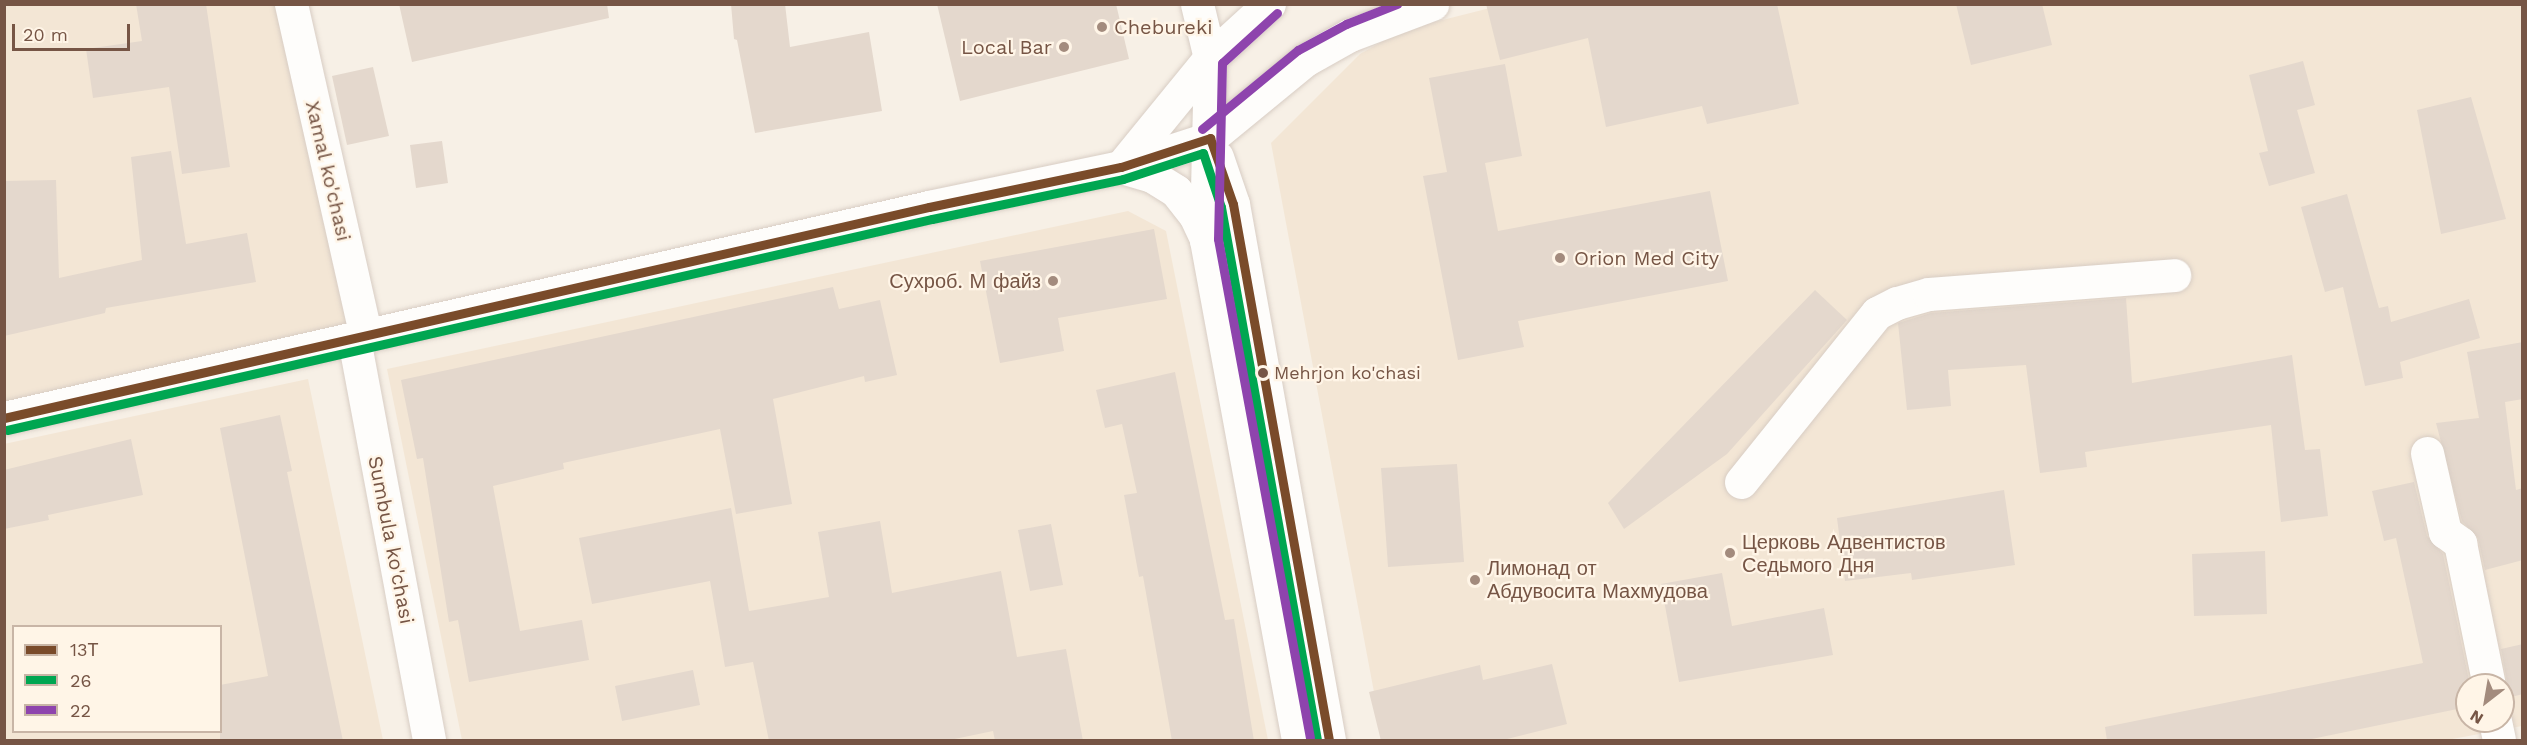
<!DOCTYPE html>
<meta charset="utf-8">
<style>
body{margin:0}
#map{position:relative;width:2527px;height:745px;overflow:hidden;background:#f7f0e6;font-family:"Work Sans",sans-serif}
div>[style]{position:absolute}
.residential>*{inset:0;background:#f3e6d5}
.building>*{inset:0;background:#e4d8cd}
.roads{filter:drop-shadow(0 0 2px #d8cdc4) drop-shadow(0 0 2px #d8cdc4)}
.street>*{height:33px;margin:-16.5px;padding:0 16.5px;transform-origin:16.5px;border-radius:16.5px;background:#fefdfb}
.secondary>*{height:33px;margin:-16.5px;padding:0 16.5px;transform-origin:16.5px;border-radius:16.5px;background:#fefdfb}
.bus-1>*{height:9px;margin:-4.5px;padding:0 4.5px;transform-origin:4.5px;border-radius:4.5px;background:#7a4b2a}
.bus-2>*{height:9px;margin:-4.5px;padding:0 4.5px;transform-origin:4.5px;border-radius:4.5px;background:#00a651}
.bus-3>*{height:9px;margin:-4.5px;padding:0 4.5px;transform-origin:4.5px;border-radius:4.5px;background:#8e44ad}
.dots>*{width:16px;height:16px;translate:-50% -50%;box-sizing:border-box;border:3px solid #fff5e7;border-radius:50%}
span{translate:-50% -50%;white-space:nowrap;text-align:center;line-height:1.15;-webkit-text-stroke:4.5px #fff5e7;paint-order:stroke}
.bus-label{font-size:18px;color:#765545}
.left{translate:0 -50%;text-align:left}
.poi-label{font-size:20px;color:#765545}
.right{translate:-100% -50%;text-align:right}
.street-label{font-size:20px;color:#765545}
.frame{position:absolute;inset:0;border:6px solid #765545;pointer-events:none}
.legend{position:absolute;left:12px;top:625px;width:210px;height:108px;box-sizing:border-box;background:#fff5e7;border:2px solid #c8b5a6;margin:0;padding:8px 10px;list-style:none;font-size:18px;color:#765545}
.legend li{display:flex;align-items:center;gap:12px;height:30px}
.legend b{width:30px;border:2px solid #c8b5a6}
.north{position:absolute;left:2455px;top:673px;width:60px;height:60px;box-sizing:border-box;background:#fff5e7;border:2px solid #c8b5a6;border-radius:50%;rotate:211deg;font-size:16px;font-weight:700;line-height:24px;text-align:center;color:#765545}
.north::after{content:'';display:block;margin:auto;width:21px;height:27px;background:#a38b7d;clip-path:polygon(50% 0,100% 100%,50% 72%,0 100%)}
.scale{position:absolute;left:12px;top:24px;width:118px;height:27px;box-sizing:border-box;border:3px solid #765545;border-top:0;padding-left:8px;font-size:18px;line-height:21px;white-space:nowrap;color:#765545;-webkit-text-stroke:4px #fff5e7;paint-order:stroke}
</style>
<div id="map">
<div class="residential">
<i style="clip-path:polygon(4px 5px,291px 5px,366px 337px,5px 418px)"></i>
<i style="clip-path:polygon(evenodd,1502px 5px,2522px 5px,2522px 726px,2447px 740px,1383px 740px,1271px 143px,1360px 54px,1403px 30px,1502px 5px,2467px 685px,2503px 685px,2503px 721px,2467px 721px,2467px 685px)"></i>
<i style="clip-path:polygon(1128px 211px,1166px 231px,1268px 740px,462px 740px,387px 369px)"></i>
<i style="clip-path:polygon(evenodd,308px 379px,383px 740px,5px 740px,4px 444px,308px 379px,14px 626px,220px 626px,220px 732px,14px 732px,14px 626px)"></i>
</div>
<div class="building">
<i style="clip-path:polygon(136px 4px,206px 4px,230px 167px,182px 174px,169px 87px,93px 98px,86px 49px,142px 41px)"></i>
<i style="clip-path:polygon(399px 4px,607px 4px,609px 18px,412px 62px)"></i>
<i style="clip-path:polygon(731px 4px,785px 4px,790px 47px,869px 32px,882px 111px,755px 133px,737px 40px,734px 39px)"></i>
<i style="clip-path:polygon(937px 4px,1116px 4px,1129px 59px,960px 101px)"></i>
<i style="clip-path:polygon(1486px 4px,1777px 4px,1799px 104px,1707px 124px,1702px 106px,1606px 127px,1588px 38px,1500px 60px)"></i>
<i style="clip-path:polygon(1956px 4px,2042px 4px,2052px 45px,1971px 65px)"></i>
<i style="clip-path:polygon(2303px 61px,2315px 105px,2297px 110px,2315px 173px,2269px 186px,2259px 153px,2268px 151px,2249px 75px)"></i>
<i style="clip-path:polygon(1505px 64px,1522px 156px,1485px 163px,1498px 231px,1710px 191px,1728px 281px,1518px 321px,1524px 347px,1458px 360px,1423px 176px,1447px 172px,1429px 78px)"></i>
<i style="clip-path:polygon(373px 67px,389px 136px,347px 145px,332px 76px)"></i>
<i style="clip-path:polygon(2471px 97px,2506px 219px,2441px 234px,2417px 110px)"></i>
<i style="clip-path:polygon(442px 141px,448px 183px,416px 188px,410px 145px)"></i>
<i style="clip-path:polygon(171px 151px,186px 244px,247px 233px,256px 282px,106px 308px,105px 313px,4px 336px,4px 181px,56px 180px,59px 278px,142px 260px,131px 157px)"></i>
<i style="clip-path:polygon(2347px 194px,2379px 308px,2388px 306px,2391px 322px,2469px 299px,2480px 338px,2400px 362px,2403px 378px,2365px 386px,2343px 287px,2325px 292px,2301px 207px)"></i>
<i style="clip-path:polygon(1154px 229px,1167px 299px,1058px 318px,1064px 351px,1000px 363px,980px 261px)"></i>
<i style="clip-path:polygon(833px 287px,839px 309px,880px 300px,897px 375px,865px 382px,864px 376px,773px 399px,792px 504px,736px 514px,720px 429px,563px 463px,564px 469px,493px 486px,520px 631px,582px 620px,589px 660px,469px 682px,458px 620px,449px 622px,423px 458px,417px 459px,401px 380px)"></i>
<i style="clip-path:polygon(1815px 290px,1847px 320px,1727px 454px,1624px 529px,1608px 503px)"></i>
<i style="clip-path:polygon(2126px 298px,2132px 383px,2292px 355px,2305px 450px,2320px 449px,2328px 516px,2281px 522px,2271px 425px,2085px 452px,2087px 467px,2040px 473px,2026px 365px,1948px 370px,1951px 406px,1907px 410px,1898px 323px,1931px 313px)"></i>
<i style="clip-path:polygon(2523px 342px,2523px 399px,2505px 402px,2516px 490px,2523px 488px,2523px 560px,2485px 570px,2478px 538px,2462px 521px,2436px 423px,2479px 418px,2467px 352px)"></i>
<i style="clip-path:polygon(1175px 372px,1225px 620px,1234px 619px,1254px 741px,1172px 741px,1143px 576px,1139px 577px,1124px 495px,1137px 493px,1122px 424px,1105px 428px,1096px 390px)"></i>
<i style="clip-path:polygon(280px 415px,292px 471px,287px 472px,343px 741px,220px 741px,220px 685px,268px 676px,220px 428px)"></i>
<i style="clip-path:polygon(131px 439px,143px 495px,48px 515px,49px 520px,4px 529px,4px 470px)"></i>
<i style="clip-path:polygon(1457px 464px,1464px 562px,1388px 567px,1381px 468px)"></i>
<i style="clip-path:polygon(2414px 482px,2427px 536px,2443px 554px,2470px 685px,2467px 707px,2302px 741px,2107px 741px,2105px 727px,2423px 663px,2396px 538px,2384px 541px,2372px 491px)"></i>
<i style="clip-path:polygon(2004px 490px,2015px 565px,1912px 580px,1911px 573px,1845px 581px,1837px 518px)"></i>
<i style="clip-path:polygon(731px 508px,749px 611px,829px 597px,818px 532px,880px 521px,892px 593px,1001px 571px,1017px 657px,1066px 649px,1083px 741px,995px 741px,993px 731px,945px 741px,769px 741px,753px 662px,725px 667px,710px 581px,592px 604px,579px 538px)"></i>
<i style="clip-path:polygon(1051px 524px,1063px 585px,1030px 591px,1018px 530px)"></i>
<i style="clip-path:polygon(2265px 551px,2267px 614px,2194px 616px,2192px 554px)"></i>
<i style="clip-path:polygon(1722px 573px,1732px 626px,1824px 608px,1833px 655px,1679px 682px,1661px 584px)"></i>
<i style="clip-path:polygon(2523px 644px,2523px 694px,2503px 699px,2507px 682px,2501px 649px)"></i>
<i style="clip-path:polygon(1552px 664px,1567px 724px,1499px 741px,1381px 741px,1369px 692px,1480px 665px,1483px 680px)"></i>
<i style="clip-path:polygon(693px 670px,700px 705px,622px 721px,615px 686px)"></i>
</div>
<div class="roads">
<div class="street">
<i style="left:291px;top:4px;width:341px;rotate:77.3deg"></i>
<i style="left:354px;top:339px;width:408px;rotate:79.4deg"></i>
<i style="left:2427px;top:453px;width:81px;rotate:77.2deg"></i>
<i style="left:2445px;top:532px;width:19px;rotate:36deg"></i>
<i style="left:2460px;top:543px;width:145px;rotate:78.5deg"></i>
<i style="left:1741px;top:482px;width:217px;rotate:-51.2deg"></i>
<i style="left:1877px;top:313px;width:22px;rotate:-27deg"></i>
<i style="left:1897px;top:303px;width:33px;rotate:-16deg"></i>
<i style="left:1929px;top:294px;width:246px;rotate:-4.4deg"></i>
<i style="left:2495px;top:721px;width:19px;rotate:78deg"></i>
</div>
<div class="secondary">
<i style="left:1197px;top:4px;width:56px;rotate:76.5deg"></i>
<i style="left:1210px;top:58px;width:182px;rotate:91.3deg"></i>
<i style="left:1206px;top:240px;width:508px;rotate:79.57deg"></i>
<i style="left:1217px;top:157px;width:50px;rotate:71.2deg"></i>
<i style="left:1233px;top:204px;width:545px;rotate:79.85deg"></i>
<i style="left:1121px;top:167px;width:141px;rotate:-50.8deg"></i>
<i style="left:1210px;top:58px;width:80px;rotate:-42.5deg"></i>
<i style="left:1121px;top:167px;width:32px;rotate:16deg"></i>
<i style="left:1152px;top:176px;width:28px;rotate:32deg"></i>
<i style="left:1176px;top:191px;width:31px;rotate:52deg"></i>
<i style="left:1195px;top:215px;width:26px;rotate:65deg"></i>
<i style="left:4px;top:418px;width:949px;rotate:-12.85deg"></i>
<i style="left:929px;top:207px;width:196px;rotate:-11.8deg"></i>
<i style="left:1121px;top:167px;width:94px;rotate:-18deg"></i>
<i style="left:1210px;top:138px;width:123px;rotate:-39.4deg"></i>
<i style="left:1305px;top:60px;width:51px;rotate:-29.1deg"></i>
<i style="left:1350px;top:35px;width:88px;rotate:-20.7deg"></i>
</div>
</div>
<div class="bus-1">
<i style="left:4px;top:418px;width:949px;rotate:-12.85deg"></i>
<i style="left:929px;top:207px;width:196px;rotate:-11.8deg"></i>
<i style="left:1121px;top:167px;width:94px;rotate:-18deg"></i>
<i style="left:1210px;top:138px;width:70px;rotate:70.8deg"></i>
<i style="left:1233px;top:204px;width:545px;rotate:79.85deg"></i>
</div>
<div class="bus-2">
<i style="left:7px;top:430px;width:949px;rotate:-12.85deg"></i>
<i style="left:932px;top:219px;width:195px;rotate:-11.8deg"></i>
<i style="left:1123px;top:179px;width:84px;rotate:-18deg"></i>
<i style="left:1203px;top:153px;width:57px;rotate:71.6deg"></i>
<i style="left:1221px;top:207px;width:542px;rotate:79.79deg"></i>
</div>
<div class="bus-3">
<i style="left:1277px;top:13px;width:74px;rotate:137.7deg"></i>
<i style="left:1222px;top:63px;width:176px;rotate:91.3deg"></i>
<i style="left:1218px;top:239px;width:507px;rotate:79.55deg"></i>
<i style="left:1202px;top:129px;width:124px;rotate:-39.5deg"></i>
<i style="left:1298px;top:50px;width:55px;rotate:-28.4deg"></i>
<i style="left:1346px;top:24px;width:55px;rotate:-21.4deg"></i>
</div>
<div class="dots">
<i style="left:1102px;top:27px;background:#a38b7d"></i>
<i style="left:1064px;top:47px;background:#a38b7d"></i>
<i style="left:1560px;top:258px;background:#a38b7d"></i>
<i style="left:1053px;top:281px;background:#a38b7d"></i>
<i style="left:1263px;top:373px;background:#765545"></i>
<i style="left:1730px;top:553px;background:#a38b7d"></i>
<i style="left:1475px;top:580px;background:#a38b7d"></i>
</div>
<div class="bus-label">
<span class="left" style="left:1274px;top:373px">Mehrjon ko'chasi</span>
</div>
<div class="poi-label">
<span class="left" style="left:1114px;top:27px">Chebureki</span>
<span class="right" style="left:1052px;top:47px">Local Bar</span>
<span class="left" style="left:1574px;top:258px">Orion Med City</span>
<span class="right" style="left:1041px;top:281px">Сухроб. М файз</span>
<span class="left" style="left:1742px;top:554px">Церковь Адвентистов<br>Седьмого Дня</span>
<span class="left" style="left:1487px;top:580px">Лимонад от<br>Абдувосита Махмудова</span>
</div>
<div class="street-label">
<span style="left:328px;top:171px;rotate:77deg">Xamal ko'chasi</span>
<span style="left:391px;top:540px;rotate:79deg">Sumbula ko'chasi</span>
</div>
<div class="frame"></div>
<ul class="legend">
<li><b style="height:8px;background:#7a4b2a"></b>13Т</li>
<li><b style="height:8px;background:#00a651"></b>26</li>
<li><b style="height:8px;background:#8e44ad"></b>22</li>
</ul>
<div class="north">N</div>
<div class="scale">20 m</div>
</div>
